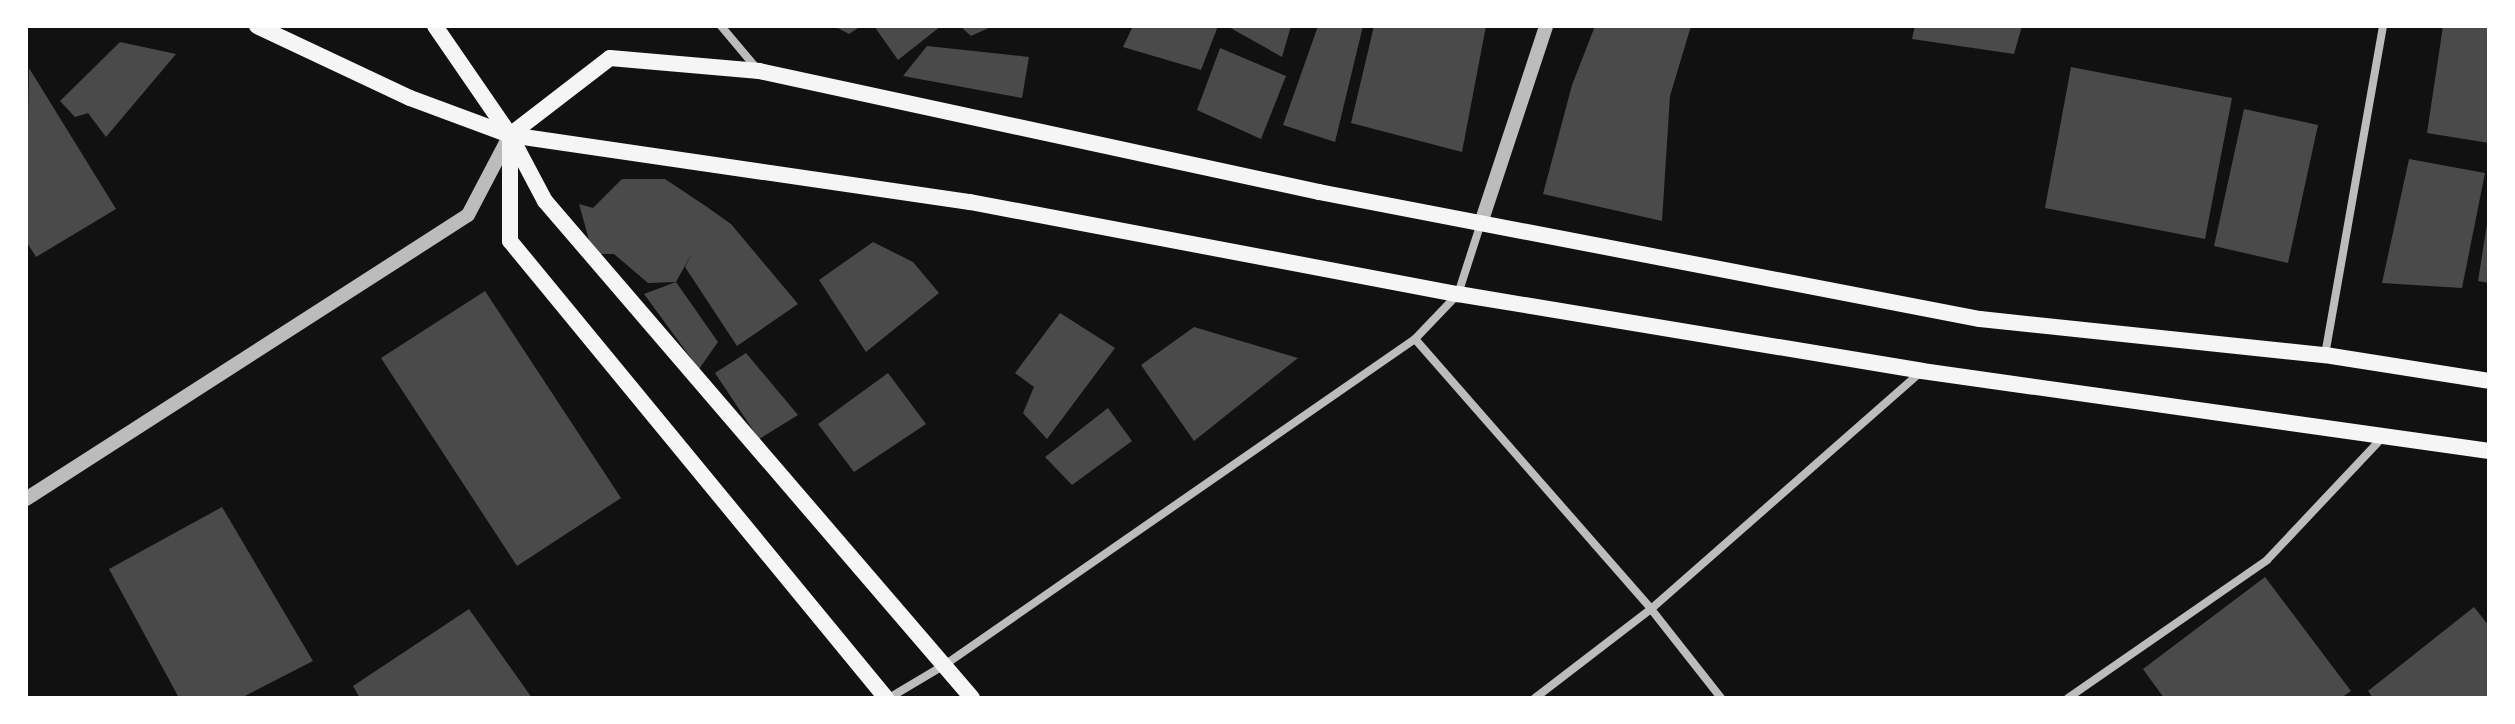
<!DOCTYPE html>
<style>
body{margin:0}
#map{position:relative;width:2515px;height:724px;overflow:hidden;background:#111;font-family:"Space Grotesk",sans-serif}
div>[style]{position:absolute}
.building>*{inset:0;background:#4a4a4a}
.minor>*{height:8px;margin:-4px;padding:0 4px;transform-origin:4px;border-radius:4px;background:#bcbcbc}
.tertiary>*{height:14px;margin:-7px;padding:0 7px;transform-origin:7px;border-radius:7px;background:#bcbcbc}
.secondary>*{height:16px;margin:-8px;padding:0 8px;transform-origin:8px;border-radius:8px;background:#f5f5f5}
span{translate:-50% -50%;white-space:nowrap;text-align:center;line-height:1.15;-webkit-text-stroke:7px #fff;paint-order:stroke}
.frame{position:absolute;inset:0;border:28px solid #fff;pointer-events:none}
</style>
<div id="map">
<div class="building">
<i style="clip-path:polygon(834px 26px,861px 26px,849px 34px)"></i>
<i style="clip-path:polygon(874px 26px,941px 26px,898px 60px)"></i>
<i style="clip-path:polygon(960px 26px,993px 26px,971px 36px)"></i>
<i style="clip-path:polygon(1133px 26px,1218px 26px,1201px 70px,1123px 47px)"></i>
<i style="clip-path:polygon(1227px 26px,1291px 26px,1282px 57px)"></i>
<i style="clip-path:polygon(1318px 26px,1363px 26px,1335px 142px,1283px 125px)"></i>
<i style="clip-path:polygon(1374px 26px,1486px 26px,1462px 152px,1351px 123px)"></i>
<i style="clip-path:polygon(1595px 26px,1691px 26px,1670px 96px,1662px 221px,1543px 194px,1572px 85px)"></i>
<i style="clip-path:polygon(1915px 26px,2022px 26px,2014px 54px,1912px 39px)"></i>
<i style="clip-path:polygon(2443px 26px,2489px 26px,2489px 143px,2427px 133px)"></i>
<i style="clip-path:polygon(120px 42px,176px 54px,106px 137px,88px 113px,75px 117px,60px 101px)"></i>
<i style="clip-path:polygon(927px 46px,1029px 57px,1022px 98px,903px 76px)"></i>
<i style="clip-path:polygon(1220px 48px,1286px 76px,1261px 139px,1197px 110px)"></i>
<i style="clip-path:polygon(2071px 67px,2232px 98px,2205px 239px,2045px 208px)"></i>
<i style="clip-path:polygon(29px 68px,116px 209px,36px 257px,26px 241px)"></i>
<i style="clip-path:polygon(2244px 109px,2318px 125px,2288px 263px,2214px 246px)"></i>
<i style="clip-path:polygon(2409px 159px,2485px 173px,2462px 288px,2382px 283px)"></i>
<i style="clip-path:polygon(622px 179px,665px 179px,707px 207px,731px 224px,798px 304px,737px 346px,685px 267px,692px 253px,676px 282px,648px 283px,614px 254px,593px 254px,579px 204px,593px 208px)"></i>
<i style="clip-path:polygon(2487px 224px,2489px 225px,2489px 283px,2478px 281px)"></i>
<i style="clip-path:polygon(873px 242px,913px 262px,939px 293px,866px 352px,819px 280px)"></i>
<i style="clip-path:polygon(676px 282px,718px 342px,699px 369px,644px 294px)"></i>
<i style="clip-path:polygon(485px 291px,621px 498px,517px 566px,381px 358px)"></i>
<i style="clip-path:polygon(1060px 313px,1115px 348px,1047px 439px,1023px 413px,1034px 387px,1015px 373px)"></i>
<i style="clip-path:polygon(1194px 327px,1298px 358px,1194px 441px,1141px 365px)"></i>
<i style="clip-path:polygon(746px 353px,798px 415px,759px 439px,715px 373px)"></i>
<i style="clip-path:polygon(888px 373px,926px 424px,854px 472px,818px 424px)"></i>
<i style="clip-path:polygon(1108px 408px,1132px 441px,1072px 485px,1045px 457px)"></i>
<i style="clip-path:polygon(222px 507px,313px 661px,241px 698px,179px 698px,109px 569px)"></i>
<i style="clip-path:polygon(2265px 577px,2351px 691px,2341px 698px,2164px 698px,2143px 669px)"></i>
<i style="clip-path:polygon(2474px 607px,2489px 626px,2489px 698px,2373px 698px,2368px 691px)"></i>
<i style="clip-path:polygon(469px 609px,532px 698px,360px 698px,353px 686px)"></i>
</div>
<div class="minor">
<i style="left:721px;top:26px;width:57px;rotate:49.9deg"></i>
<i style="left:1415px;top:339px;width:359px;rotate:48.8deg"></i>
<i style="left:1651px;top:609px;width:113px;rotate:51.8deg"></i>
<i style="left:2325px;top:355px;width:334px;rotate:-80deg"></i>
<i style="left:889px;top:698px;width:66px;rotate:-30.8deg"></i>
<i style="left:946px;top:664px;width:571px;rotate:-34.72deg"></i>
<i style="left:1415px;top:339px;width:62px;rotate:-46.3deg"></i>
<i style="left:1458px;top:294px;width:75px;rotate:-72.1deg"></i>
<i style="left:1535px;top:698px;width:146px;rotate:-37.5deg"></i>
<i style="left:1651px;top:609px;width:361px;rotate:-41.3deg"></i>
<i style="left:2068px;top:698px;width:242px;rotate:-34.7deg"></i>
<i style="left:2267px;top:560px;width:166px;rotate:-46.7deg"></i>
</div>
<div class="tertiary">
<i style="left:1481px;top:223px;width:207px;rotate:-71.7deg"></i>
<i style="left:26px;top:499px;width:525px;rotate:-32.72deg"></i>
<i style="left:468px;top:215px;width:90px;rotate:-62.3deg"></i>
</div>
<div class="secondary">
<i style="left:257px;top:26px;width:169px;rotate:25.2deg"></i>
<i style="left:410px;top:98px;width:107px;rotate:20.3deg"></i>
<i style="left:510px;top:135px;width:465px;rotate:8.3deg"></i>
<i style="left:970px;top:202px;width:497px;rotate:10.7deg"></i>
<i style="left:1458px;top:294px;width:470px;rotate:9.4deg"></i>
<i style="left:1922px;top:371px;width:573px;rotate:8.03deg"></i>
<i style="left:435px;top:26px;width:132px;rotate:55.5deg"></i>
<i style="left:510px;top:135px;width:75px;rotate:62.1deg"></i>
<i style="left:545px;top:201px;width:655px;rotate:49.33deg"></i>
<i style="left:510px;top:135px;width:126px;rotate:-37.6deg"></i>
<i style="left:610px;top:58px;width:150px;rotate:5deg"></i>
<i style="left:759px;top:71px;width:573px;rotate:12.19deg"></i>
<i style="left:1319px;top:192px;width:673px;rotate:10.88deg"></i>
<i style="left:1980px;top:319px;width:347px;rotate:6deg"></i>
<i style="left:2325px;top:355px;width:166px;rotate:9deg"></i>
<i style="left:510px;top:141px;width:100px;rotate:90deg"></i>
<i style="left:510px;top:241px;width:592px;rotate:50.55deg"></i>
</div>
<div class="frame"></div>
</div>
